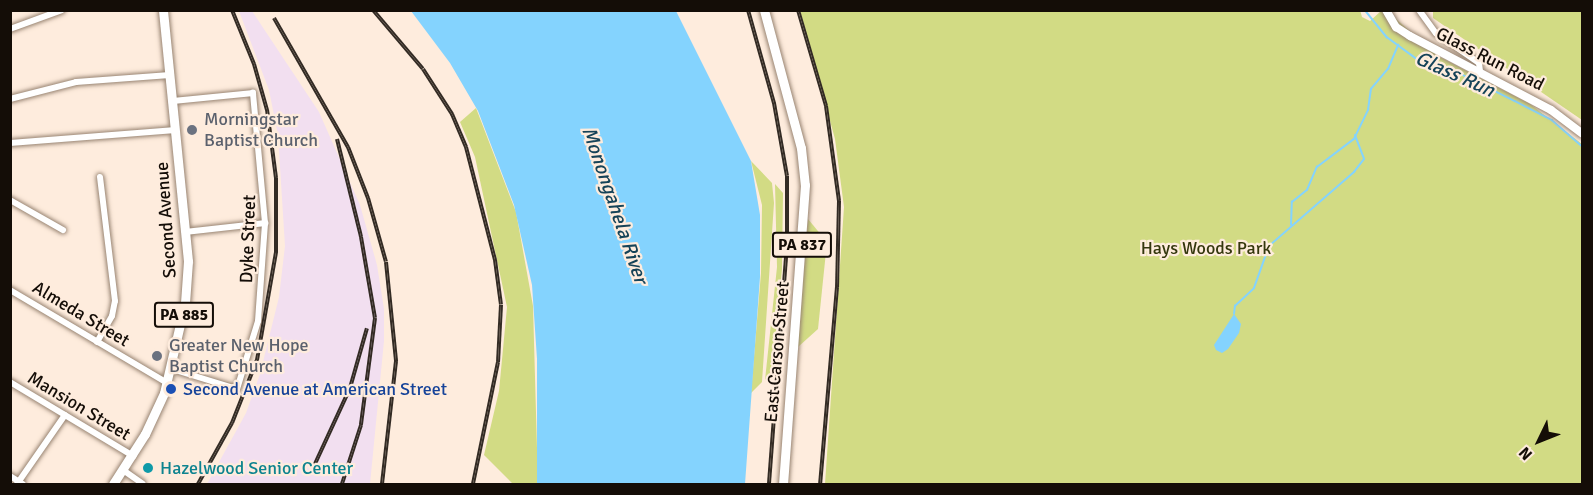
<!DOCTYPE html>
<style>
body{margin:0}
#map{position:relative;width:1593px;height:495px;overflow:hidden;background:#feecdd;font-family:Signika,sans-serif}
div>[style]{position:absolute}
.industrial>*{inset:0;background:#f2dff0}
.green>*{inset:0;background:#d2db84}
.water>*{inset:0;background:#84d3fe}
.stream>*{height:1.5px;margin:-0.75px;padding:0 0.75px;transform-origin:0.75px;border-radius:0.75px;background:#84d3fe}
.roads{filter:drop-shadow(0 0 2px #988472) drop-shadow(0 0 2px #988472)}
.street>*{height:6px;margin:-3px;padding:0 3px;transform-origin:3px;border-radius:3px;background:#fff}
.secondary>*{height:8px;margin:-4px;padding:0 4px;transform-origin:4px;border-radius:4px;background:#fff}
.primary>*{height:9px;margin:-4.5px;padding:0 4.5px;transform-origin:4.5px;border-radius:4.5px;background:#fff}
.rail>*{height:4px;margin-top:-2px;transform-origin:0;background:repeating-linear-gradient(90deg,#feecdd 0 4.5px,#332b24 0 9px);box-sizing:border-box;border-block:2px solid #332b24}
.dots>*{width:16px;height:16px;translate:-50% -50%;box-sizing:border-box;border:3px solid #feecdd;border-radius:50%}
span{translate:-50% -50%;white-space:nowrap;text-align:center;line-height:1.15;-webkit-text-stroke:4.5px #feecdd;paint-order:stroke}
.shield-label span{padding:2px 4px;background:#feecdd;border:2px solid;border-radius:4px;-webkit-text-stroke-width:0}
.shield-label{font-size:16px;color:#140d07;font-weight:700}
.street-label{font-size:18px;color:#140d07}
.worship-label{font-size:18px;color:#5b616d}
.left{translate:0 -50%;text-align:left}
.park-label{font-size:18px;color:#34370d}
.transit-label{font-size:18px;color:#164399}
.culture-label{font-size:18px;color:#0d838f}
.water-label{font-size:20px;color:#154358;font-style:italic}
.frame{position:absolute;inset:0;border:12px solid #140d07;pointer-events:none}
.north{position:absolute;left:1509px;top:411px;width:60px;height:60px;-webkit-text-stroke:4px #feecdd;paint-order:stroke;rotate:227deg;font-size:16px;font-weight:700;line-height:24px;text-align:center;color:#140d07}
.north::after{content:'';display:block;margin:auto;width:21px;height:27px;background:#140d07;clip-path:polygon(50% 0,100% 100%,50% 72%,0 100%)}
</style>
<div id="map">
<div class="industrial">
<i style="clip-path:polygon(239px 11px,252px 11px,319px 112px,360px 205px,377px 265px,384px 309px,384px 341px,370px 484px,207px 484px,246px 413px,260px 374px,279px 297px,285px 246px,278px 135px,269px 90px)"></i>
</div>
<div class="green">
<i style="clip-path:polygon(1360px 10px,1362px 17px,1370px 21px,1381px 11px,1387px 11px,1438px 56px,1530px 104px,1582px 144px,1582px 484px,825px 484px,844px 207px,835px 139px,800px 11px)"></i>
<i style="clip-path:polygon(1433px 11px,1582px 11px,1582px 120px,1433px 18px)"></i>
<i style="clip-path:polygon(476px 108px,516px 212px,533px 306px,538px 484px,513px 484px,484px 455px,499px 391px,507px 307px,475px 157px,460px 122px)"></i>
<i style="clip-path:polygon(751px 161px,772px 183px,774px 203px,762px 382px,751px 393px,761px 273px,762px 205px)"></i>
<i style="clip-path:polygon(775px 184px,783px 193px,782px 269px,772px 372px,765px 380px,777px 267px)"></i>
<i style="clip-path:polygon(808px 219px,827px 242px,818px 329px,798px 347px)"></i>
</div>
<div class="water">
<i style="clip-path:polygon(411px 11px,676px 11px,751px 161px,760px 215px,760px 277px,745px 484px,537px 484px,537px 359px,532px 285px,514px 205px,478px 111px,450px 63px)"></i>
<i style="clip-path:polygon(1234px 314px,1241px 324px,1239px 333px,1228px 349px,1222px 353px,1216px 350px,1214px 345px)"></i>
</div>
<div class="stream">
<i style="left:1365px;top:10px;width:35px;rotate:51deg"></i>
<i style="left:1387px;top:37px;width:42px;rotate:36.3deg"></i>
<i style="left:1421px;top:62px;width:37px;rotate:16deg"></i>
<i style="left:1457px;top:72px;width:65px;rotate:26.6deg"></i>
<i style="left:1515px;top:101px;width:42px;rotate:27.2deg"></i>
<i style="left:1552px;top:120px;width:40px;rotate:41deg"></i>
<i style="left:1291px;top:225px;width:23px;rotate:-88deg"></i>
<i style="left:1292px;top:202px;width:19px;rotate:-39deg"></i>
<i style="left:1307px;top:190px;width:25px;rotate:-67deg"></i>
<i style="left:1317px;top:167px;width:46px;rotate:-37.1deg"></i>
<i style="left:1354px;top:139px;width:32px;rotate:-64deg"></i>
<i style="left:1368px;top:110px;width:21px;rotate:-82deg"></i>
<i style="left:1371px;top:89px;width:26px;rotate:-50deg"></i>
<i style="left:1388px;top:69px;width:26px;rotate:-67deg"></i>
<i style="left:1234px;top:314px;width:8px;rotate:-83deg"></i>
<i style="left:1235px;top:306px;width:26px;rotate:-43deg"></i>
<i style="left:1254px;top:288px;width:45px;rotate:-70.3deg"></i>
<i style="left:1269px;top:246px;width:113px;rotate:-41deg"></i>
<i style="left:1354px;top:172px;width:16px;rotate:-52deg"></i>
<i style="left:1364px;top:159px;width:25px;rotate:-111deg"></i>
</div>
<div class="roads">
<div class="street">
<i style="left:1419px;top:10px;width:29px;rotate:54deg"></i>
<i style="left:1436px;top:33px;width:52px;rotate:34.9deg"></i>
<i style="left:1479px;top:63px;width:8px;rotate:83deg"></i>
<i style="left:10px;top:29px;width:55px;rotate:-20.1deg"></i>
<i style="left:10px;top:99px;width:68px;rotate:-14.4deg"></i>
<i style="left:76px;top:82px;width:94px;rotate:-4.3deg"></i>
<i style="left:10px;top:143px;width:166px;rotate:-4.5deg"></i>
<i style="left:10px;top:200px;width:61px;rotate:29.5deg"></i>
<i style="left:185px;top:232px;width:81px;rotate:-6.4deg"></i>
<i style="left:10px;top:290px;width:182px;rotate:30.6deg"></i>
<i style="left:97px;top:342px;width:30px;rotate:-60deg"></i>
<i style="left:112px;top:316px;width:15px;rotate:-79deg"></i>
<i style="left:115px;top:301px;width:125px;rotate:-96.9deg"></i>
<i style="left:172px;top:369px;width:68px;rotate:17.1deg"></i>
<i style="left:237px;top:389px;width:71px;rotate:-72.8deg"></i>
<i style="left:258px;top:321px;width:98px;rotate:-85.9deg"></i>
<i style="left:265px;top:223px;width:131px;rotate:-95.3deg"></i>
<i style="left:253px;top:93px;width:80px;rotate:174.3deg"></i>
<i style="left:10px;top:382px;width:144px;rotate:31deg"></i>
<i style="left:123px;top:470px;width:24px;rotate:35deg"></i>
<i style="left:10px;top:476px;width:15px;rotate:32deg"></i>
<i style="left:17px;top:484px;width:84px;rotate:-55.2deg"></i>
</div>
<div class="secondary">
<i style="left:1386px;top:10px;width:20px;rotate:60deg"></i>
<i style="left:1396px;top:27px;width:17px;rotate:33deg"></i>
<i style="left:1410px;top:36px;width:159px;rotate:27.7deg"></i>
<i style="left:1551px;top:110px;width:39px;rotate:37deg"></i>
</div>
<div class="primary">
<i style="left:764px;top:10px;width:143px;rotate:75deg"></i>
<i style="left:801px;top:148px;width:37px;rotate:84deg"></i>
<i style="left:805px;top:185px;width:300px;rotate:94.2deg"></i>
<i style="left:113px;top:484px;width:59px;rotate:-57.4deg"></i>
<i style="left:145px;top:434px;width:45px;rotate:-65.1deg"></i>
<i style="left:164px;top:393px;width:92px;rotate:-76.9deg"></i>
<i style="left:185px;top:303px;width:42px;rotate:-85.9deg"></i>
<i style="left:188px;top:261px;width:252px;rotate:-95.7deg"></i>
</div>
</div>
<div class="rail">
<i style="left:373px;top:10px;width:77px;rotate:49.7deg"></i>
<i style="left:423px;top:69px;width:54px;rotate:57.2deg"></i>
<i style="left:452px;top:114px;width:36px;rotate:67deg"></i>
<i style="left:466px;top:147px;width:117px;rotate:75.6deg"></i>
<i style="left:495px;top:260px;width:45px;rotate:82.4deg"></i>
<i style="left:501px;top:305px;width:57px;rotate:93deg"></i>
<i style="left:498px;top:362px;width:125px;rotate:101.6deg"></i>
<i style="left:748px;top:10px;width:97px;rotate:74.4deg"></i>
<i style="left:774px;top:103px;width:74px;rotate:79.9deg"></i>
<i style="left:787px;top:176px;width:68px;rotate:90deg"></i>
<i style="left:787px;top:244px;width:241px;rotate:94.3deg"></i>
<i style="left:798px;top:10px;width:100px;rotate:73.7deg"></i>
<i style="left:826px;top:106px;width:96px;rotate:82.2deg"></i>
<i style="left:839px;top:201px;width:86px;rotate:91.3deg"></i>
<i style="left:837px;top:287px;width:198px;rotate:94.9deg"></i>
<i style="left:274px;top:18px;width:149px;rotate:60.2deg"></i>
<i style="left:348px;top:147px;width:55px;rotate:68.6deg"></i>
<i style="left:368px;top:198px;width:66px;rotate:74.3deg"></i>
<i style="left:386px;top:262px;width:100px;rotate:84.2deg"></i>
<i style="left:396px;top:361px;width:124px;rotate:96.5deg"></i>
<i style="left:337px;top:139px;width:101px;rotate:76.2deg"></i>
<i style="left:361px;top:237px;width:82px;rotate:80.2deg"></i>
<i style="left:375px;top:318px;width:108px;rotate:97.5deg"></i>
<i style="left:361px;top:425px;width:62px;rotate:107.9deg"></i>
<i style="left:314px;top:466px;width:86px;rotate:-65.2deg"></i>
<i style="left:350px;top:388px;width:62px;rotate:-74.2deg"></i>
<i style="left:198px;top:484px;width:70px;rotate:-60.9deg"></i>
<i style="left:232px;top:423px;width:68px;rotate:-68.4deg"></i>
<i style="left:257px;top:360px;width:110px;rotate:-80deg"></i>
<i style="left:276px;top:252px;width:74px;rotate:-90deg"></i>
<i style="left:276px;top:178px;width:69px;rotate:-97.5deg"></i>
<i style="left:267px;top:110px;width:48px;rotate:-105.8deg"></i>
<i style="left:254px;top:64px;width:58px;rotate:-112.2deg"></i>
</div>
<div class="dots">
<i style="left:192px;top:130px;background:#6b7280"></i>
<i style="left:157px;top:356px;background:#6b7280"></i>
<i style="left:171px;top:389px;background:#1a4fb4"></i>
<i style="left:148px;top:468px;background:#0f9aa8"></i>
</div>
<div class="shield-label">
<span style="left:802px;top:245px">PA 837</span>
<span style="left:184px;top:315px">PA 885</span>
</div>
<div class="street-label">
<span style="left:1490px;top:59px;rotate:27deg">Glass Run Road</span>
<span style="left:166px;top:220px;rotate:-94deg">Second Avenue</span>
<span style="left:248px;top:239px;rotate:-88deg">Dyke Street</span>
<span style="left:81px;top:314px;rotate:31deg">Almeda Street</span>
<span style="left:777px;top:352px;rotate:-85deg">East Carson Street</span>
<span style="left:79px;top:406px;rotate:31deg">Mansion Street</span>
</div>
<div class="worship-label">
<span class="left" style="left:204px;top:130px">Morningstar<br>Baptist Church</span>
<span class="left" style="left:169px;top:356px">Greater New Hope<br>Baptist Church</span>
</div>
<div class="park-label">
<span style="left:1206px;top:248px">Hays Woods Park</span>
</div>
<div class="transit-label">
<span class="left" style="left:183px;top:389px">Second Avenue at American Street</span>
</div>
<div class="culture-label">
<span class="left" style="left:160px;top:468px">Hazelwood Senior Center</span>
</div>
<div class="water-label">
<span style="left:1455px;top:74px;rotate:24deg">Glass Run</span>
<span style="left:615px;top:205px;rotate:71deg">Monongahela River</span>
</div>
<div class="frame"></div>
<div class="north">N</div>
</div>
